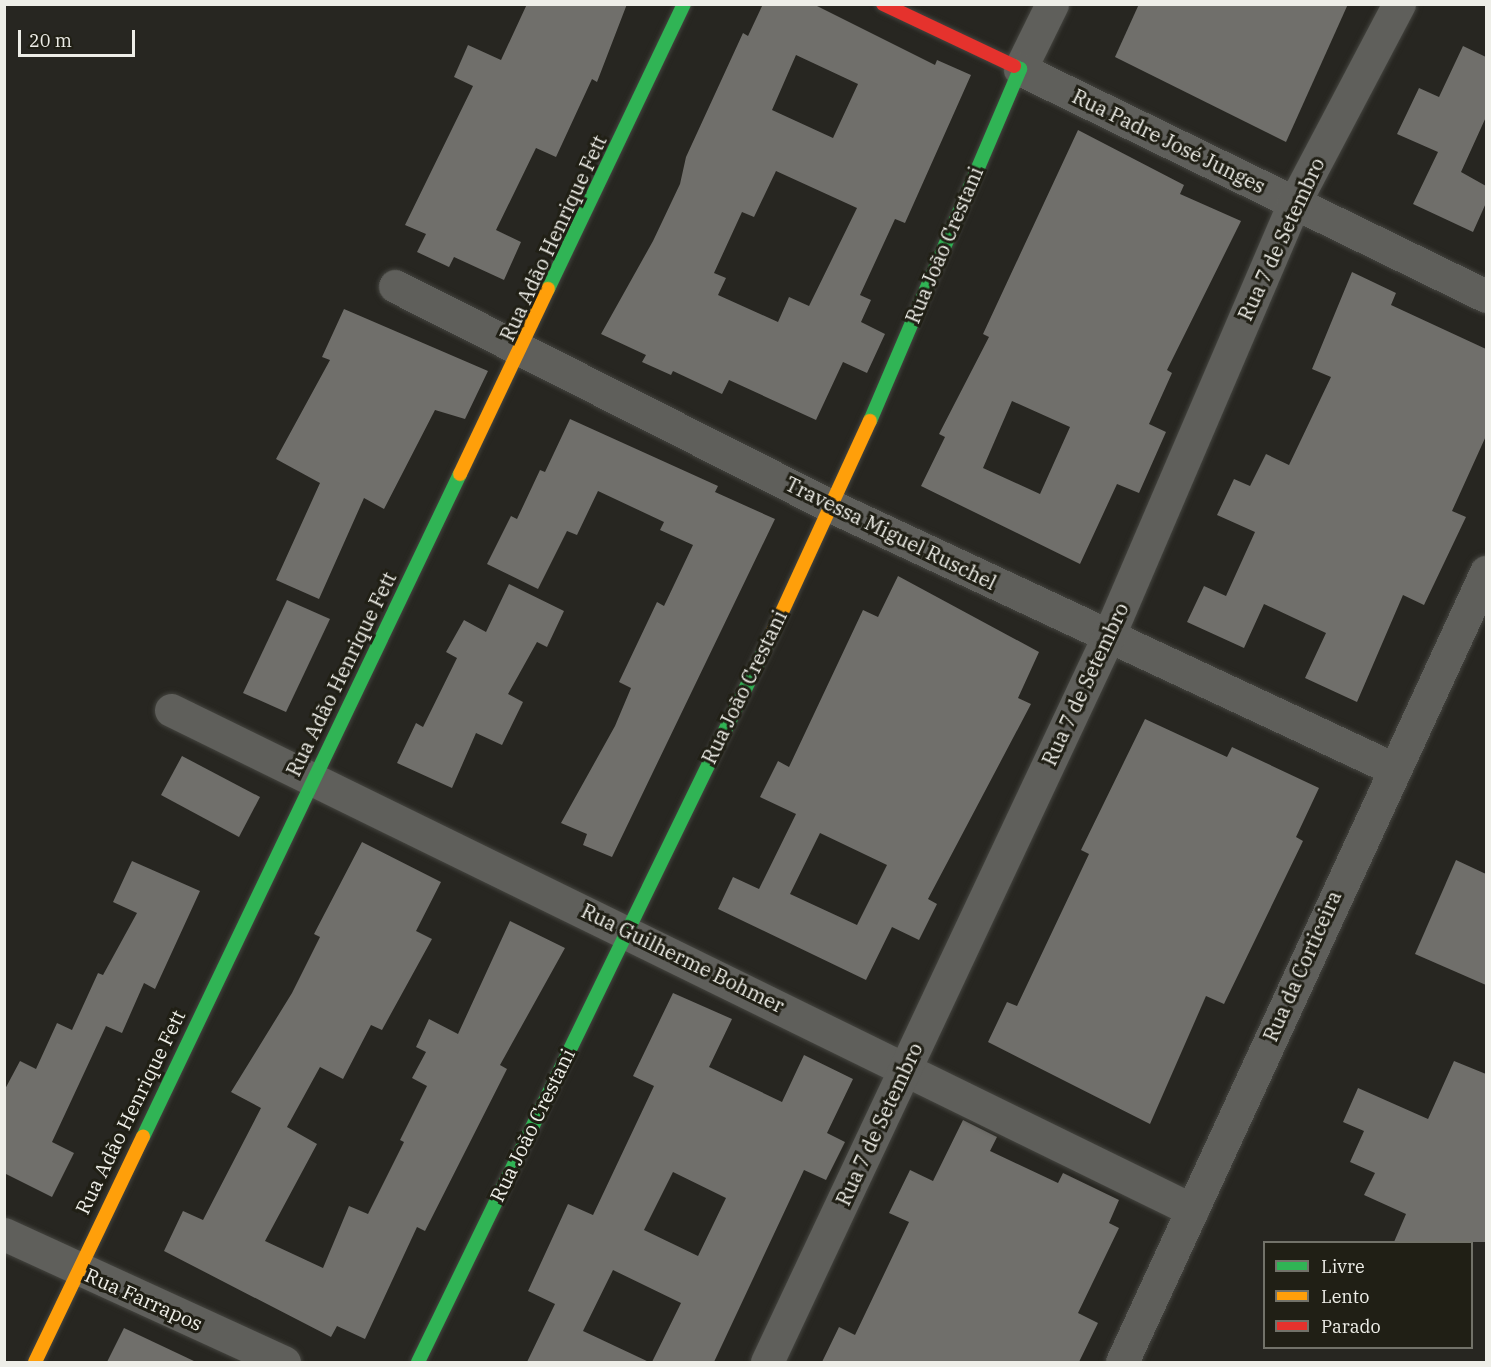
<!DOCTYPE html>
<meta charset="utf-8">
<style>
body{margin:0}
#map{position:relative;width:1491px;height:1367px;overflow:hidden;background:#272621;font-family:"IBM Plex Serif",serif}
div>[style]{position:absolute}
.building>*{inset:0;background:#706f6b}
.roads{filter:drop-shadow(0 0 2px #44443f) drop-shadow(0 0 2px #44443f)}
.street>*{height:33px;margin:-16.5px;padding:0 16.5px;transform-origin:16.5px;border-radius:16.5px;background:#5f5f5b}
.fast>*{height:14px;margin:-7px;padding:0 7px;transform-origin:7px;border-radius:7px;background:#30b455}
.slow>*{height:14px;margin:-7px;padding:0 7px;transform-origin:7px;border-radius:7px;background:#ff9f0a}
.jam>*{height:14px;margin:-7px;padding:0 7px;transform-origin:7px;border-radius:7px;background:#e5322d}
span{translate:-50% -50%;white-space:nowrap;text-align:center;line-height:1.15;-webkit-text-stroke:6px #201f15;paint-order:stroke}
.street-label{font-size:20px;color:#eeeee8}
.frame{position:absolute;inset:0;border:6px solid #eeeee8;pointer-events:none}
.legend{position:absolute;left:1263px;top:1241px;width:210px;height:108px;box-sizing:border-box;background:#201f15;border:2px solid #727269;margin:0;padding:8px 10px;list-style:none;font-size:18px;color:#eeeee8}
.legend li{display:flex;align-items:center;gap:12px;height:30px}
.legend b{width:30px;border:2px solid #727269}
.scale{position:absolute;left:18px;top:30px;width:117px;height:27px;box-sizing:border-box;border:3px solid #eeeee8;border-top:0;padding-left:8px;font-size:18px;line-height:21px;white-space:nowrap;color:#eeeee8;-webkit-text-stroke:4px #201f15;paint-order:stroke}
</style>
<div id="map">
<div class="building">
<i style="clip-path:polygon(527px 4px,627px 4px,597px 82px,592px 79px,556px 157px,536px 148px,496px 230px,521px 242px,504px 280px,454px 257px,449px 267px,417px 252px,426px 234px,405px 225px,473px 86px,454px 77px,468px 45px,501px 60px)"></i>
<i style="clip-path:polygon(evenodd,763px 4px,813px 4px,935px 65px,937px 60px,971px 75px,905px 223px,895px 219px,860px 295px,871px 300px,861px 322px,885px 334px,867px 373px,843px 362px,816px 420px,729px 380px,722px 394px,673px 371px,671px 375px,642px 362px,646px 355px,601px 334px,653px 241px,680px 184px,686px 157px,743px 33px,748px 36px,763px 4px,796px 55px,858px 84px,833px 138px,772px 110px,796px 55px,763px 4px,776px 171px,857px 208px,809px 306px,789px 297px,778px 322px,718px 295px,726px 278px,714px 273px,742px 212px,754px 217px,776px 171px)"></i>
<i style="clip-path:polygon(1139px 4px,1348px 4px,1286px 142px,1115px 57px)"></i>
<i style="clip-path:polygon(1463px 46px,1486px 57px,1486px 117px,1461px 172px,1486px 186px,1486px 203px,1473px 232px,1413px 204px,1438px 152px,1397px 134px,1419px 88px,1439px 97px)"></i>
<i style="clip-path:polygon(evenodd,1078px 130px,1184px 185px,1180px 194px,1241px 221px,1167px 370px,1172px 373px,1149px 424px,1166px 432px,1139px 493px,1117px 484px,1080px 564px,921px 486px,945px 437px,939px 434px,989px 337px,983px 334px,1078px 130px,1012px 401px,1070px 427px,1040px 494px,983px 468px,1012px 401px)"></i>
<i style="clip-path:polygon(1352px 272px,1396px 293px,1391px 305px,1486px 349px,1486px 436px,1452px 511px,1466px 517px,1424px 605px,1403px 595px,1357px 702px,1305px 678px,1326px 633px,1264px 604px,1244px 648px,1187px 622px,1204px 586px,1226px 596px,1255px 532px,1217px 515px,1234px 479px,1250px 486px,1266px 454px,1289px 465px,1331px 377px,1312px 369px)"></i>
<i style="clip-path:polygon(344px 309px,488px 371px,465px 419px,435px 410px,384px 509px,364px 498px,319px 599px,276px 580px,320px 483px,276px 459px,330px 360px,322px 357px)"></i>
<i style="clip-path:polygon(570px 419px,718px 486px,715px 492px,775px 519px,612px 857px,583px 845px,587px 834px,561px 823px,615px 726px,631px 688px,619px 682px,657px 602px,664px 606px,693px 545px,660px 530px,664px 522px,598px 491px,577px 535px,567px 531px,538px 589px,487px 564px,511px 516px,517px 519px,540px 470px,545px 472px)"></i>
<i style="clip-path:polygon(evenodd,898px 576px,1039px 652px,1018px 698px,1031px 704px,928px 899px,937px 904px,919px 940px,892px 927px,866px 980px,718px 909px,733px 877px,759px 889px,796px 814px,760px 797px,778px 761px,789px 767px,863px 610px,878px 617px,898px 576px,820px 833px,887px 865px,857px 925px,790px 894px,820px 833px)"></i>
<i style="clip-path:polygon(509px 584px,564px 611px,547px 647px,537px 642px,508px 694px,523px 702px,502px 745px,476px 733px,452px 788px,397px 763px,416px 723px,423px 727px,457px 658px,446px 652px,464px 620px,486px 632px)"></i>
<i style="clip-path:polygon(287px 600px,330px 619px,286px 712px,243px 693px)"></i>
<i style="clip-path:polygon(1145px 719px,1227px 757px,1232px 747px,1319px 788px,1296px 837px,1303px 841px,1224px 1004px,1206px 996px,1150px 1124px,988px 1042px,1007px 1002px,1017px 1006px,1089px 854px,1081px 850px)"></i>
<i style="clip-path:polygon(182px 756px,260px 797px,239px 837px,161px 795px)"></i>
<i style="clip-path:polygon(362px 842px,441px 882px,416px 931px,432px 939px,382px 1030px,371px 1025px,343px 1079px,320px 1067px,287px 1127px,317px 1144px,265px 1241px,323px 1268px,349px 1206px,368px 1214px,404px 1142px,400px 1140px,427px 1086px,412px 1078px,426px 1052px,416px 1047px,429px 1019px,458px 1034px,510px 921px,565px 948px,500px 1065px,507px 1069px,425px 1231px,417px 1227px,365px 1339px,337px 1326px,331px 1337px,164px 1251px,183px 1211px,203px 1220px,261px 1108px,231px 1092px,292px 993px,320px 937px,314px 934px)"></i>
<i style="clip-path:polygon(1456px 860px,1486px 874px,1486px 985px,1415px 954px)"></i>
<i style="clip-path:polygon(132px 861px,200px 891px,155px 989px,144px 983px,122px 1033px,106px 1026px,52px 1142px,74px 1153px,52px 1197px,4px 1173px,4px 1091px,20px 1061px,36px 1069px,57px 1023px,72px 1030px,98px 973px,103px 975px,137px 913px,113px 902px)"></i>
<i style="clip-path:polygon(evenodd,673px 993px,732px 1019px,709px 1067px,782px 1102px,804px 1055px,853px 1079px,827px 1133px,845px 1142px,826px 1180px,804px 1170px,714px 1362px,652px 1362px,681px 1303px,613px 1270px,583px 1331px,649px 1362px,527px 1362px,555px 1304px,528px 1291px,568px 1204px,593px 1215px,654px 1086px,633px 1076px,673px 993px,673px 1172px,726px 1198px,698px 1256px,644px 1230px,673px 1172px)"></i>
<i style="clip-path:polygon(1454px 1061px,1486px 1074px,1486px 1242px,1394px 1242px,1406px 1214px,1364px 1195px,1375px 1173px,1350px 1162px,1364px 1131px,1343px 1122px,1358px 1088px,1428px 1119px)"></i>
<i style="clip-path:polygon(963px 1120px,997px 1137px,990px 1151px,1058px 1183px,1063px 1173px,1119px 1200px,1109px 1223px,1119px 1228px,1078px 1313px,1098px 1323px,1079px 1362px,822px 1362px,839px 1327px,855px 1335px,909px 1222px,889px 1213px,910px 1170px,933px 1181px)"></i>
<i style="clip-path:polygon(124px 1328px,196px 1362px,107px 1362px)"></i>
</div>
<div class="roads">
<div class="street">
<i style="left:1052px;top:4px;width:72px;rotate:116.2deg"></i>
<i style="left:1020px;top:69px;width:518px;rotate:25.97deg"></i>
<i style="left:395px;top:286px;width:491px;rotate:26.8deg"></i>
<i style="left:833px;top:507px;width:617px;rotate:25.03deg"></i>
<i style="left:171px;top:710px;width:1137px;rotate:26.09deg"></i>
<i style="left:4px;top:1234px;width:308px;rotate:24.6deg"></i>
<i style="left:767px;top:1362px;width:801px;rotate:-64.81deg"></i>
<i style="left:1108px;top:637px;width:472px;rotate:-66.8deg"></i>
<i style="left:1294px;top:203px;width:225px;rotate:-62.2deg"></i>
<i style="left:1122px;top:1362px;width:870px;rotate:-65.26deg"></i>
</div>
<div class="fast">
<i style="left:548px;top:289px;width:316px;rotate:-64.5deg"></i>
<i style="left:870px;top:421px;width:383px;rotate:-66.9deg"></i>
<i style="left:1020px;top:69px;width:7px;rotate:-153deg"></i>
<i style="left:143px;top:1137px;width:735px;rotate:-64.45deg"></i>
<i style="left:418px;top:1362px;width:805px;rotate:-64.07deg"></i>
</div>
<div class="slow">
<i style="left:460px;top:474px;width:205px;rotate:-64.6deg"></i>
<i style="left:770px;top:638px;width:239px;rotate:-65.3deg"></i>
<i style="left:35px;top:1362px;width:250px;rotate:-64.4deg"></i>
</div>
<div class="jam">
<i style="left:883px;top:4px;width:145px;rotate:25.3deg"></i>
</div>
</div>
<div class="street-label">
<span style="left:1169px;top:141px;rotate:26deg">Rua Padre José Junges</span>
<span style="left:553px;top:238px;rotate:-65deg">Rua Adão Henrique Fett</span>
<span style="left:1281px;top:239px;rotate:-65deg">Rua 7 de Setembro</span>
<span style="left:944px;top:245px;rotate:-67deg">Rua João Crestani</span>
<span style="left:891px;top:533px;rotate:26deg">Travessa Miguel Ruschel</span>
<span style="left:341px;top:674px;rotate:-64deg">Rua Adão Henrique Fett</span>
<span style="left:1085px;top:684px;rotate:-65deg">Rua 7 de Setembro</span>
<span style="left:744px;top:687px;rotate:-64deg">Rua João Crestani</span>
<span style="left:683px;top:958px;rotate:26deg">Rua Guilherme Bohmer</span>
<span style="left:1302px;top:966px;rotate:-66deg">Rua da Corticeira</span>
<span style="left:130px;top:1112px;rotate:-64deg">Rua Adão Henrique Fett</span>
<span style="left:879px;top:1124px;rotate:-65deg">Rua 7 de Setembro</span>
<span style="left:532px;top:1125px;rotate:-64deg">Rua João Crestani</span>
<span style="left:144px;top:1299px;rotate:24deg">Rua Farrapos</span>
</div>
<div class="frame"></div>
<ul class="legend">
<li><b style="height:8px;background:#30b455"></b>Livre</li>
<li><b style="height:8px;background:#ff9f0a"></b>Lento</li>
<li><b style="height:8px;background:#e5322d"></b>Parado</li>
</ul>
<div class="scale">20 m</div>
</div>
